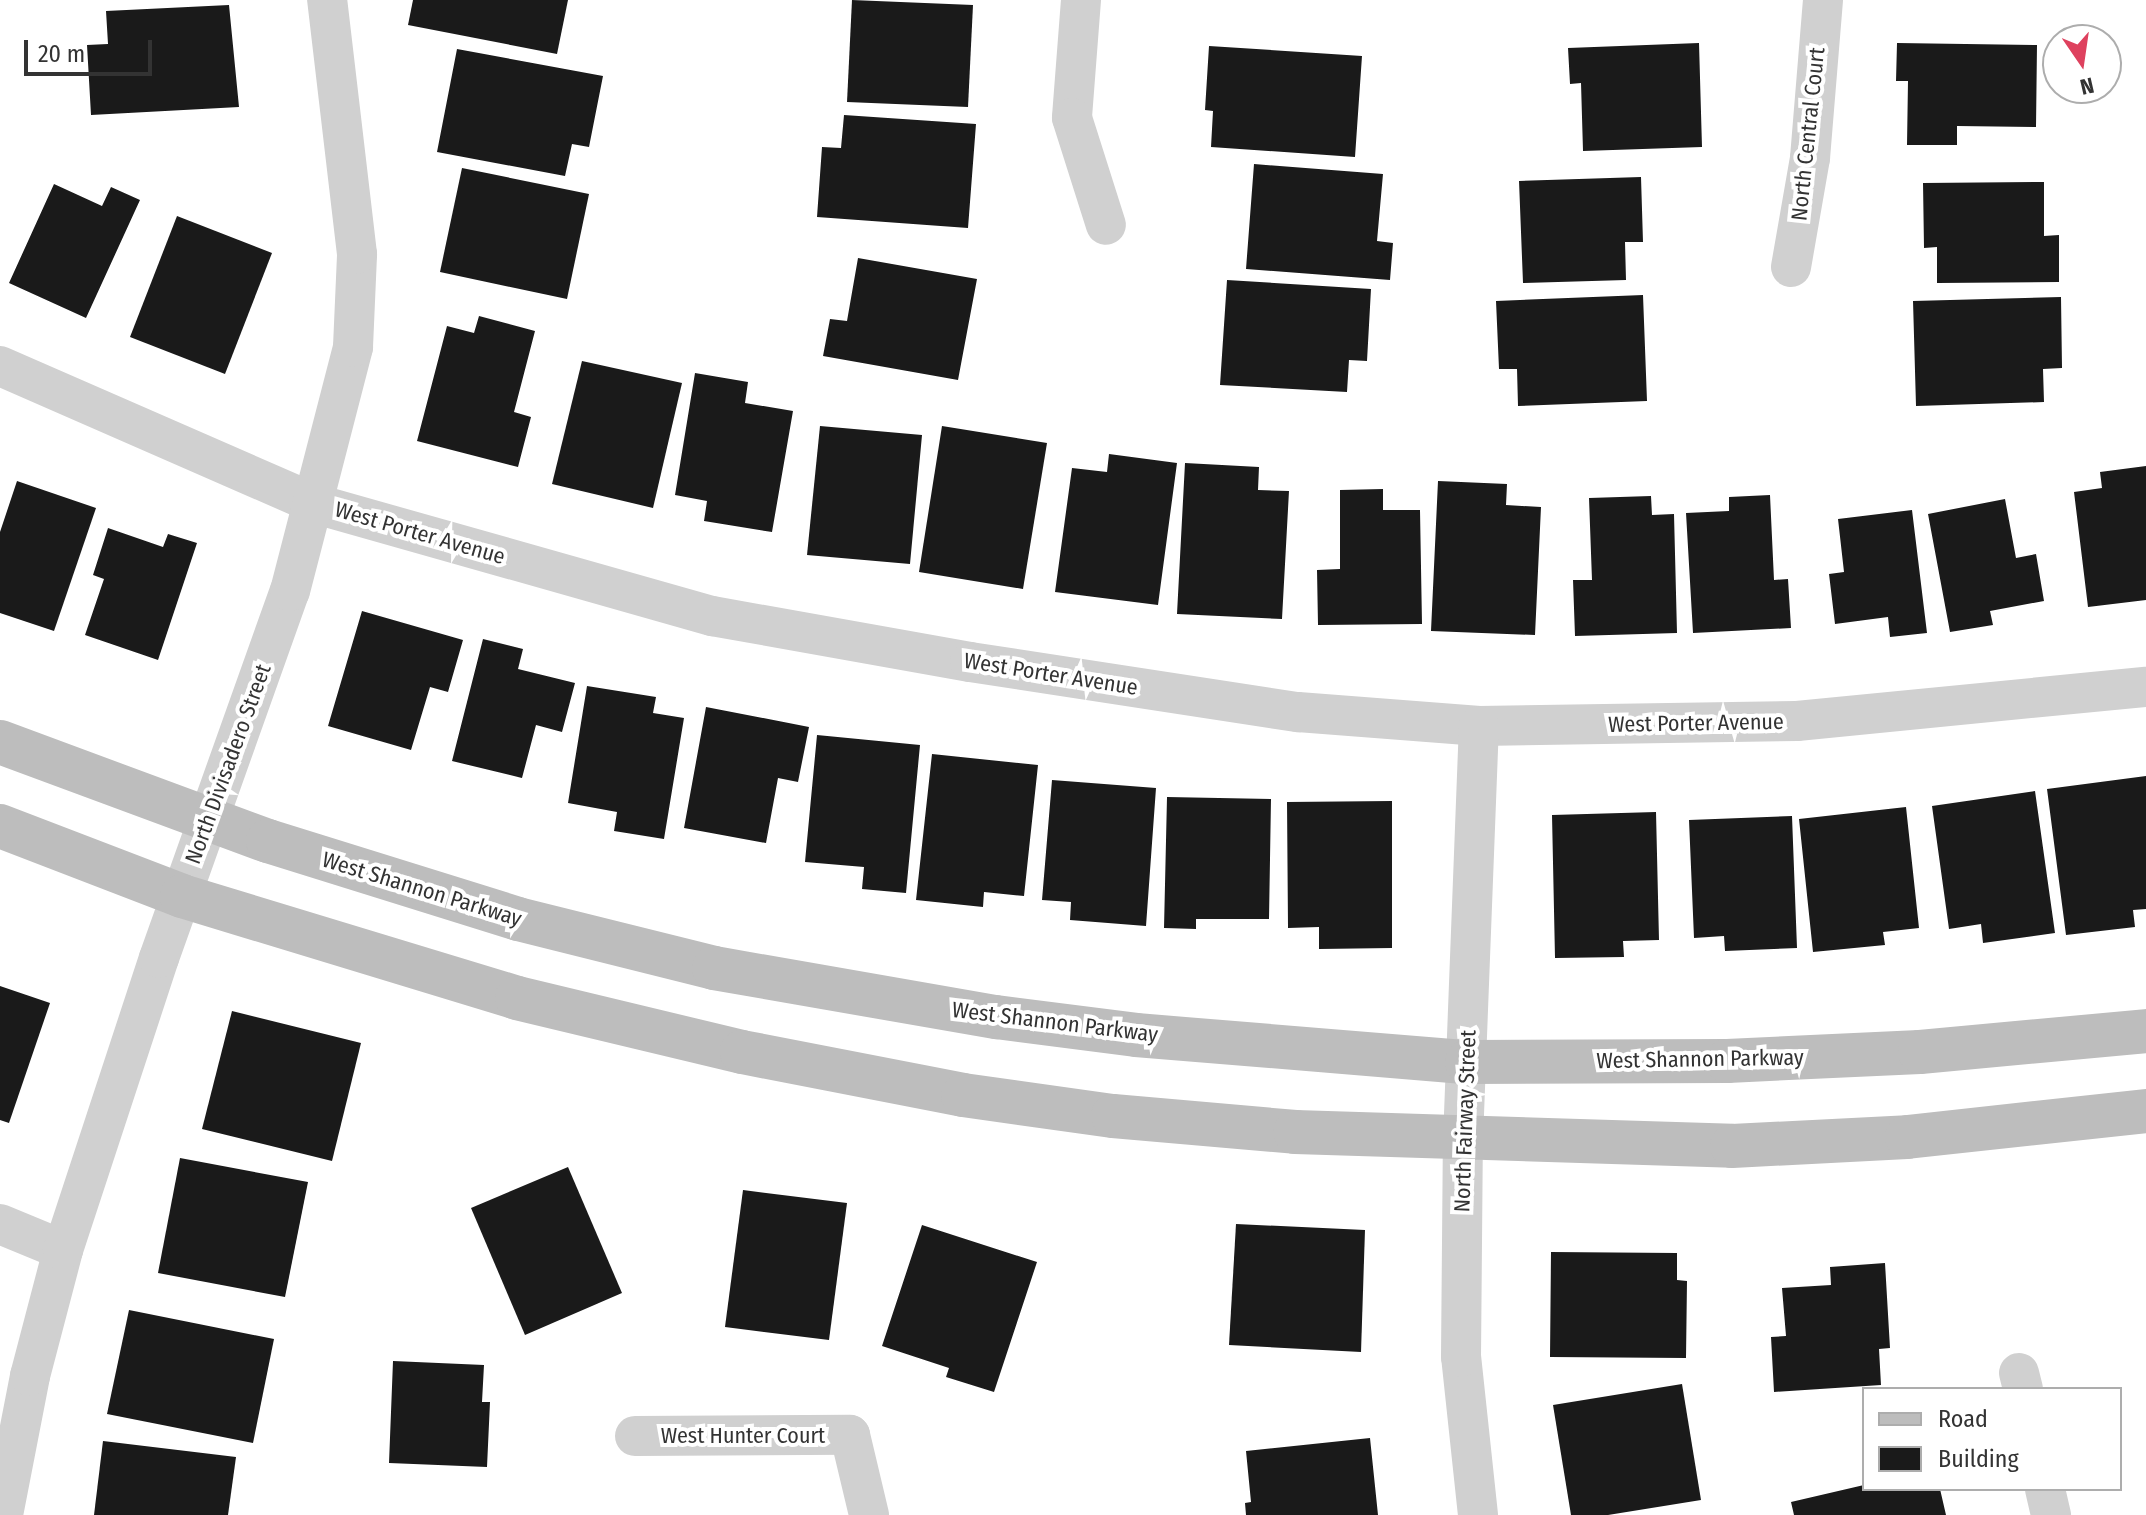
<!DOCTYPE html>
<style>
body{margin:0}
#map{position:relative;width:2146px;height:1515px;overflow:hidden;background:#fff;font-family:"Fira Sans Condensed",sans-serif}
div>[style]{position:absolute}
.building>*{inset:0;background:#1a1a1a}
.street>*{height:40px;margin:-20px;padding:0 20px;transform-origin:20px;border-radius:20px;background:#d0d0d0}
.secondary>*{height:44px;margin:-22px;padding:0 22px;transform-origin:22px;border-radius:22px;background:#bdbdbd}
span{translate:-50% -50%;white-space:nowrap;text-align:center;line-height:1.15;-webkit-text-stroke:8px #fff;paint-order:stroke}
.street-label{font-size:22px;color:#333}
.legend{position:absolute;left:1862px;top:1387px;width:260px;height:104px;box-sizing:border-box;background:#fff;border:2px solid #adadad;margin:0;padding:10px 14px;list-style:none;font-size:24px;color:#333}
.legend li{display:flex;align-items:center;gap:16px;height:40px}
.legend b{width:40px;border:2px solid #adadad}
.north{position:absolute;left:2042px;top:24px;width:80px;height:80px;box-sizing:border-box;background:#fff;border:2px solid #adadad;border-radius:50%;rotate:167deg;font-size:22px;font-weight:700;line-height:32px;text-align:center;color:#333}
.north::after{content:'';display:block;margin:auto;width:28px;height:36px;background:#de415e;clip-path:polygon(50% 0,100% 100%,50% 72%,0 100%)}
.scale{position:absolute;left:24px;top:40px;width:128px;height:36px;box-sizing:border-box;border:4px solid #333;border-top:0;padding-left:10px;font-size:24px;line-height:28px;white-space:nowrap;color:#333;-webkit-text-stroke:6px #fff;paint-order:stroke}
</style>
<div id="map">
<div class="building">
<i style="clip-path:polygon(413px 0,568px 0,557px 54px,408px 25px)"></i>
<i style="clip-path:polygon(852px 0,973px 5px,968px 107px,847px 102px)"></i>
<i style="clip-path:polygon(229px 5px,239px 107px,91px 115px,87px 45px,108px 44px,106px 11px)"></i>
<i style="clip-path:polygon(1699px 43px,1702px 147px,1583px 151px,1581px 83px,1570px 84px,1568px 48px)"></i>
<i style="clip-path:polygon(1897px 43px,2037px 45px,2036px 127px,1957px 126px,1957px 145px,1907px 145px,1908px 81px,1896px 81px)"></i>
<i style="clip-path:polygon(1209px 46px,1362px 56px,1355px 157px,1211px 147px,1213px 111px,1205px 110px)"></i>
<i style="clip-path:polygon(457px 49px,603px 76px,589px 147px,572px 144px,565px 176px,437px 152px)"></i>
<i style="clip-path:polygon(844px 115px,976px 124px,968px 228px,817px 217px,822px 147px,841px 148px)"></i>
<i style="clip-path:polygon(1254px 164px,1383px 174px,1377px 241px,1393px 243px,1390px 280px,1246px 269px)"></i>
<i style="clip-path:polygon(462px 168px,589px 194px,567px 299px,440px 272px)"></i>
<i style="clip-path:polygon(1641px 177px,1643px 242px,1625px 242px,1626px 280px,1523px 283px,1519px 181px)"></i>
<i style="clip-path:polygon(2044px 182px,2044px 236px,2059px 235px,2059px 282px,1937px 283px,1937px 247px,1924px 248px,1923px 183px)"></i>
<i style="clip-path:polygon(54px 184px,102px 206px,111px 187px,140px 200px,86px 318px,9px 283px)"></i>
<i style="clip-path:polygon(177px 216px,272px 253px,225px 374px,130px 337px)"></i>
<i style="clip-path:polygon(858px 258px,977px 279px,958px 380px,823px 356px,830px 319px,847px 321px)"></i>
<i style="clip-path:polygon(1227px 280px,1371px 289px,1367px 361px,1349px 360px,1347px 392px,1220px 385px)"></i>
<i style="clip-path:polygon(1643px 295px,1647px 401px,1518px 406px,1517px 369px,1499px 369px,1496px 301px)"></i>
<i style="clip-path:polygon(2061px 297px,2062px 368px,2043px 369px,2044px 402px,1916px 406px,1913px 301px)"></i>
<i style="clip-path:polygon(479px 316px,535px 331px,514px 412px,531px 417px,518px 467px,417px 441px,447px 326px,474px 333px)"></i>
<i style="clip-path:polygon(582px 361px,682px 383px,653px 508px,552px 484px)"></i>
<i style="clip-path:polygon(695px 373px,748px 382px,745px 403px,793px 411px,772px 532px,704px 521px,707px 501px,675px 495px)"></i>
<i style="clip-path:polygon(820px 426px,922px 435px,910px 564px,807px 555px)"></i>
<i style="clip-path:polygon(942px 426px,1047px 443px,1023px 589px,919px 572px)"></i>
<i style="clip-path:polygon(1109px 454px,1177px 463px,1158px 605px,1055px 592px,1072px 468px,1107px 472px)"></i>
<i style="clip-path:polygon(1185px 463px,1259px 467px,1258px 490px,1289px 491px,1282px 619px,1177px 614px)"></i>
<i style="clip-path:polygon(2146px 466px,2146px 600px,2088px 607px,2074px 492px,2102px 488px,2100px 472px)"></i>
<i style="clip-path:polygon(17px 481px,96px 508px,54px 631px,0 613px,0 532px)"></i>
<i style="clip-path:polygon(1438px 481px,1507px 484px,1506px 505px,1541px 507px,1535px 635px,1431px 631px)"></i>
<i style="clip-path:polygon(1383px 489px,1383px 510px,1420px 510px,1422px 624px,1318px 625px,1317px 570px,1340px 569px,1340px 490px)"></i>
<i style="clip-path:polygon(1770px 495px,1774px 580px,1788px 579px,1791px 628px,1693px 633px,1686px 513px,1729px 511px,1729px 497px)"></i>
<i style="clip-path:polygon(1651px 496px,1652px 515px,1674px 514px,1677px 633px,1575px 636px,1573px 580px,1592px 580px,1589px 498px)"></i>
<i style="clip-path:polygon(2005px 499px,2016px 558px,2036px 554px,2044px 601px,1990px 611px,1993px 625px,1950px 632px,1928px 514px)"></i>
<i style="clip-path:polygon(1912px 510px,1927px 633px,1890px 637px,1888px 617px,1835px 624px,1829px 574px,1844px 572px,1838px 519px)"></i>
<i style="clip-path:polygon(108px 528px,163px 547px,168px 534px,197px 543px,158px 660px,85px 635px,104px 579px,93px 575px)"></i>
<i style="clip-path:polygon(362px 611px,463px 640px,448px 692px,430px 687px,411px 750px,328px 726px)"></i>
<i style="clip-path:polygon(483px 639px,523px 649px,518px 669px,575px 683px,562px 732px,536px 725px,522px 778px,452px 761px)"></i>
<i style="clip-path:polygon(587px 686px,656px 697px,653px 713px,684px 718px,664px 839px,614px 831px,617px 812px,568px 803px)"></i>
<i style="clip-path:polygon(706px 707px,809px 727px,798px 782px,778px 778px,766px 843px,684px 828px)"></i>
<i style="clip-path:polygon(817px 735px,920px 745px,906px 893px,862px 889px,864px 867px,805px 862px)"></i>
<i style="clip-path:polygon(932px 754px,1038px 765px,1024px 896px,984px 892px,983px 907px,916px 900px)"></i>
<i style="clip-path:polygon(2146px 776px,2146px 909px,2133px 910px,2135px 927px,2066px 935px,2047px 789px)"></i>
<i style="clip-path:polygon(1052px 780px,1156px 788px,1146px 926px,1070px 920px,1071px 902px,1042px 900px)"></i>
<i style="clip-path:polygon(2035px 791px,2055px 933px,1983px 943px,1981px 924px,1949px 929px,1932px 806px)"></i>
<i style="clip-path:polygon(1167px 797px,1271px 799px,1269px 919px,1196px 919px,1196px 929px,1164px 928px)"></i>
<i style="clip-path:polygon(1392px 801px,1392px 948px,1319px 949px,1319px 927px,1288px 928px,1287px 802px)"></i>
<i style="clip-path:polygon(1906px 807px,1919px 928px,1883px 932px,1885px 945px,1813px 952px,1799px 819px)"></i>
<i style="clip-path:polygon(1656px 812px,1659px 940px,1623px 941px,1624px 957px,1555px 958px,1552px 815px)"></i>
<i style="clip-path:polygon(1792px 816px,1797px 948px,1725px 951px,1724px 936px,1694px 938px,1689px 820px)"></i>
<i style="clip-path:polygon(0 986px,50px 1003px,9px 1123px,0 1120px)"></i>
<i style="clip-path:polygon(232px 1011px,361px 1043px,332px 1161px,202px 1129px)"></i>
<i style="clip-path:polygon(180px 1158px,308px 1182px,285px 1297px,158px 1273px)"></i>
<i style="clip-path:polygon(568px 1167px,622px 1293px,525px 1335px,471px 1208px)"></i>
<i style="clip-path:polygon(743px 1190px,847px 1203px,829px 1340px,725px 1327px)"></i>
<i style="clip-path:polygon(1236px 1224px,1365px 1230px,1361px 1352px,1229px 1345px)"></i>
<i style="clip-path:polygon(922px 1225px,1037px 1262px,994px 1392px,946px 1377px,949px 1368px,882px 1346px)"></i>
<i style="clip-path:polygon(1551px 1252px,1677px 1253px,1677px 1280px,1687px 1281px,1686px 1358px,1550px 1357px)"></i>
<i style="clip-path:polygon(1885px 1263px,1890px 1348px,1879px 1349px,1881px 1385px,1774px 1392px,1771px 1337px,1786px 1336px,1782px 1288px,1831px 1285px,1830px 1267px)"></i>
<i style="clip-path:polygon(129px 1310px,274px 1339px,253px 1443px,107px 1414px)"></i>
<i style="clip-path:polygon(393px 1361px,484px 1365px,482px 1402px,490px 1402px,487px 1467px,389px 1463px)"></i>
<i style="clip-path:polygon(1682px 1384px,1701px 1500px,1608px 1515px,1571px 1515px,1553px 1405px)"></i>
<i style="clip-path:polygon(1370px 1438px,1378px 1515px,1246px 1515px,1245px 1503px,1251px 1502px,1246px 1451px)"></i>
<i style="clip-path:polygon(103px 1441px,236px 1457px,228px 1515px,94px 1515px)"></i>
<i style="clip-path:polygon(1864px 1485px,1864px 1489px,1940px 1489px,1946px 1515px,1794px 1515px,1791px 1502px)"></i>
</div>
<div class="street">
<i style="left:1081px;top:0;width:118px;rotate:94.4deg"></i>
<i style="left:1072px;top:118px;width:112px;rotate:72.4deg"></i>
<i style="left:1791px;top:267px;width:111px;rotate:-80.1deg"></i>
<i style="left:1810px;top:158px;width:159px;rotate:-85.3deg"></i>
<i style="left:0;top:366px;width:345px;rotate:23.6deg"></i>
<i style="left:316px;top:504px;width:412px;rotate:15.8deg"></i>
<i style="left:712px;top:616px;width:262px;rotate:10.1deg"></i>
<i style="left:970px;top:662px;width:332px;rotate:8.7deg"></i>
<i style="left:1298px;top:712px;width:182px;rotate:4.4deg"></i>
<i style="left:1479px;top:726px;width:318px;rotate:-0.9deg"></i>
<i style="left:1797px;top:721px;width:351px;rotate:-5.6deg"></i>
<i style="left:0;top:1224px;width:68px;rotate:22.4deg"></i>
<i style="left:2019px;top:1373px;width:16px;rotate:76deg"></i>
<i style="left:635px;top:1436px;width:215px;rotate:-0.3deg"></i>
<i style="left:850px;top:1435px;width:82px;rotate:76.6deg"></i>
<i style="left:2045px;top:1489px;width:27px;rotate:77deg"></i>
<i style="left:3px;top:1515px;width:142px;rotate:-79deg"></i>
<i style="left:30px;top:1376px;width:130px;rotate:-75.3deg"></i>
<i style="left:63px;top:1250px;width:307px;rotate:-71.8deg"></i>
<i style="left:159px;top:958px;width:390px;rotate:-70.4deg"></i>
<i style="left:290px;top:591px;width:252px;rotate:-75.5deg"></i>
<i style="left:353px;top:347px;width:93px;rotate:-87.5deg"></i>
<i style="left:357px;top:254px;width:256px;rotate:-96.7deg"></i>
<i style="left:1478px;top:1515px;width:159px;rotate:-96.1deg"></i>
<i style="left:1461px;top:1357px;width:217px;rotate:-89.5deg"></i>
<i style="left:1463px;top:1140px;width:414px;rotate:-87.8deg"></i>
</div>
<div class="secondary">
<i style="left:0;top:742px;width:286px;rotate:20.3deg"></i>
<i style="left:268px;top:841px;width:262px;rotate:17.3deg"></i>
<i style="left:518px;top:919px;width:202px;rotate:14deg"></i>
<i style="left:714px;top:968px;width:286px;rotate:9.9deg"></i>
<i style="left:996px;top:1017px;width:141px;rotate:7.3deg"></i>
<i style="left:1136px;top:1035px;width:332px;rotate:4.7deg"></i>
<i style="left:1467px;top:1062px;width:260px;rotate:-0.2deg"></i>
<i style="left:1727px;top:1061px;width:193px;rotate:-2.7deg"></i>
<i style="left:1920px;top:1052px;width:227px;rotate:-5.3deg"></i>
<i style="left:0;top:826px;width:195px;rotate:21deg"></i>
<i style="left:182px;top:896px;width:350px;rotate:16.9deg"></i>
<i style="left:517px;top:998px;width:231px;rotate:13.5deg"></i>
<i style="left:742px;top:1052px;width:225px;rotate:11deg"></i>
<i style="left:963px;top:1095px;width:151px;rotate:8deg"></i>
<i style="left:1113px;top:1116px;width:183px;rotate:5deg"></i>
<i style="left:1295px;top:1132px;width:437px;rotate:1.8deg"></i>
<i style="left:1732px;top:1146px;width:175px;rotate:-2.9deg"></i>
<i style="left:1907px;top:1137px;width:240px;rotate:-6.2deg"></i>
</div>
<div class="street-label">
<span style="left:1808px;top:134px;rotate:-84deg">North Central Court</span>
<span style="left:420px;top:533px;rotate:16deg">West Porter Avenue</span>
<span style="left:1051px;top:674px;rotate:9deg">West Porter Avenue</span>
<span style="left:1696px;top:723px;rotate:-1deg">West Porter Avenue</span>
<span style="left:228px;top:764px;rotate:-70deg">North Divisadero Street</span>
<span style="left:422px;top:889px;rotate:17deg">West Shannon Parkway</span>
<span style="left:1055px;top:1022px;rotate:7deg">West Shannon Parkway</span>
<span style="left:1700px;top:1059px;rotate:-1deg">West Shannon Parkway</span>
<span style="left:1465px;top:1121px;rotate:-88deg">North Fairway Street</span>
<span style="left:743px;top:1436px">West Hunter Court</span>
</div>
<ul class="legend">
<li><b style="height:10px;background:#bdbdbd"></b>Road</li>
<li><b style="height:22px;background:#1a1a1a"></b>Building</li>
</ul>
<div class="north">N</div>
<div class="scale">20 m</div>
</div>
